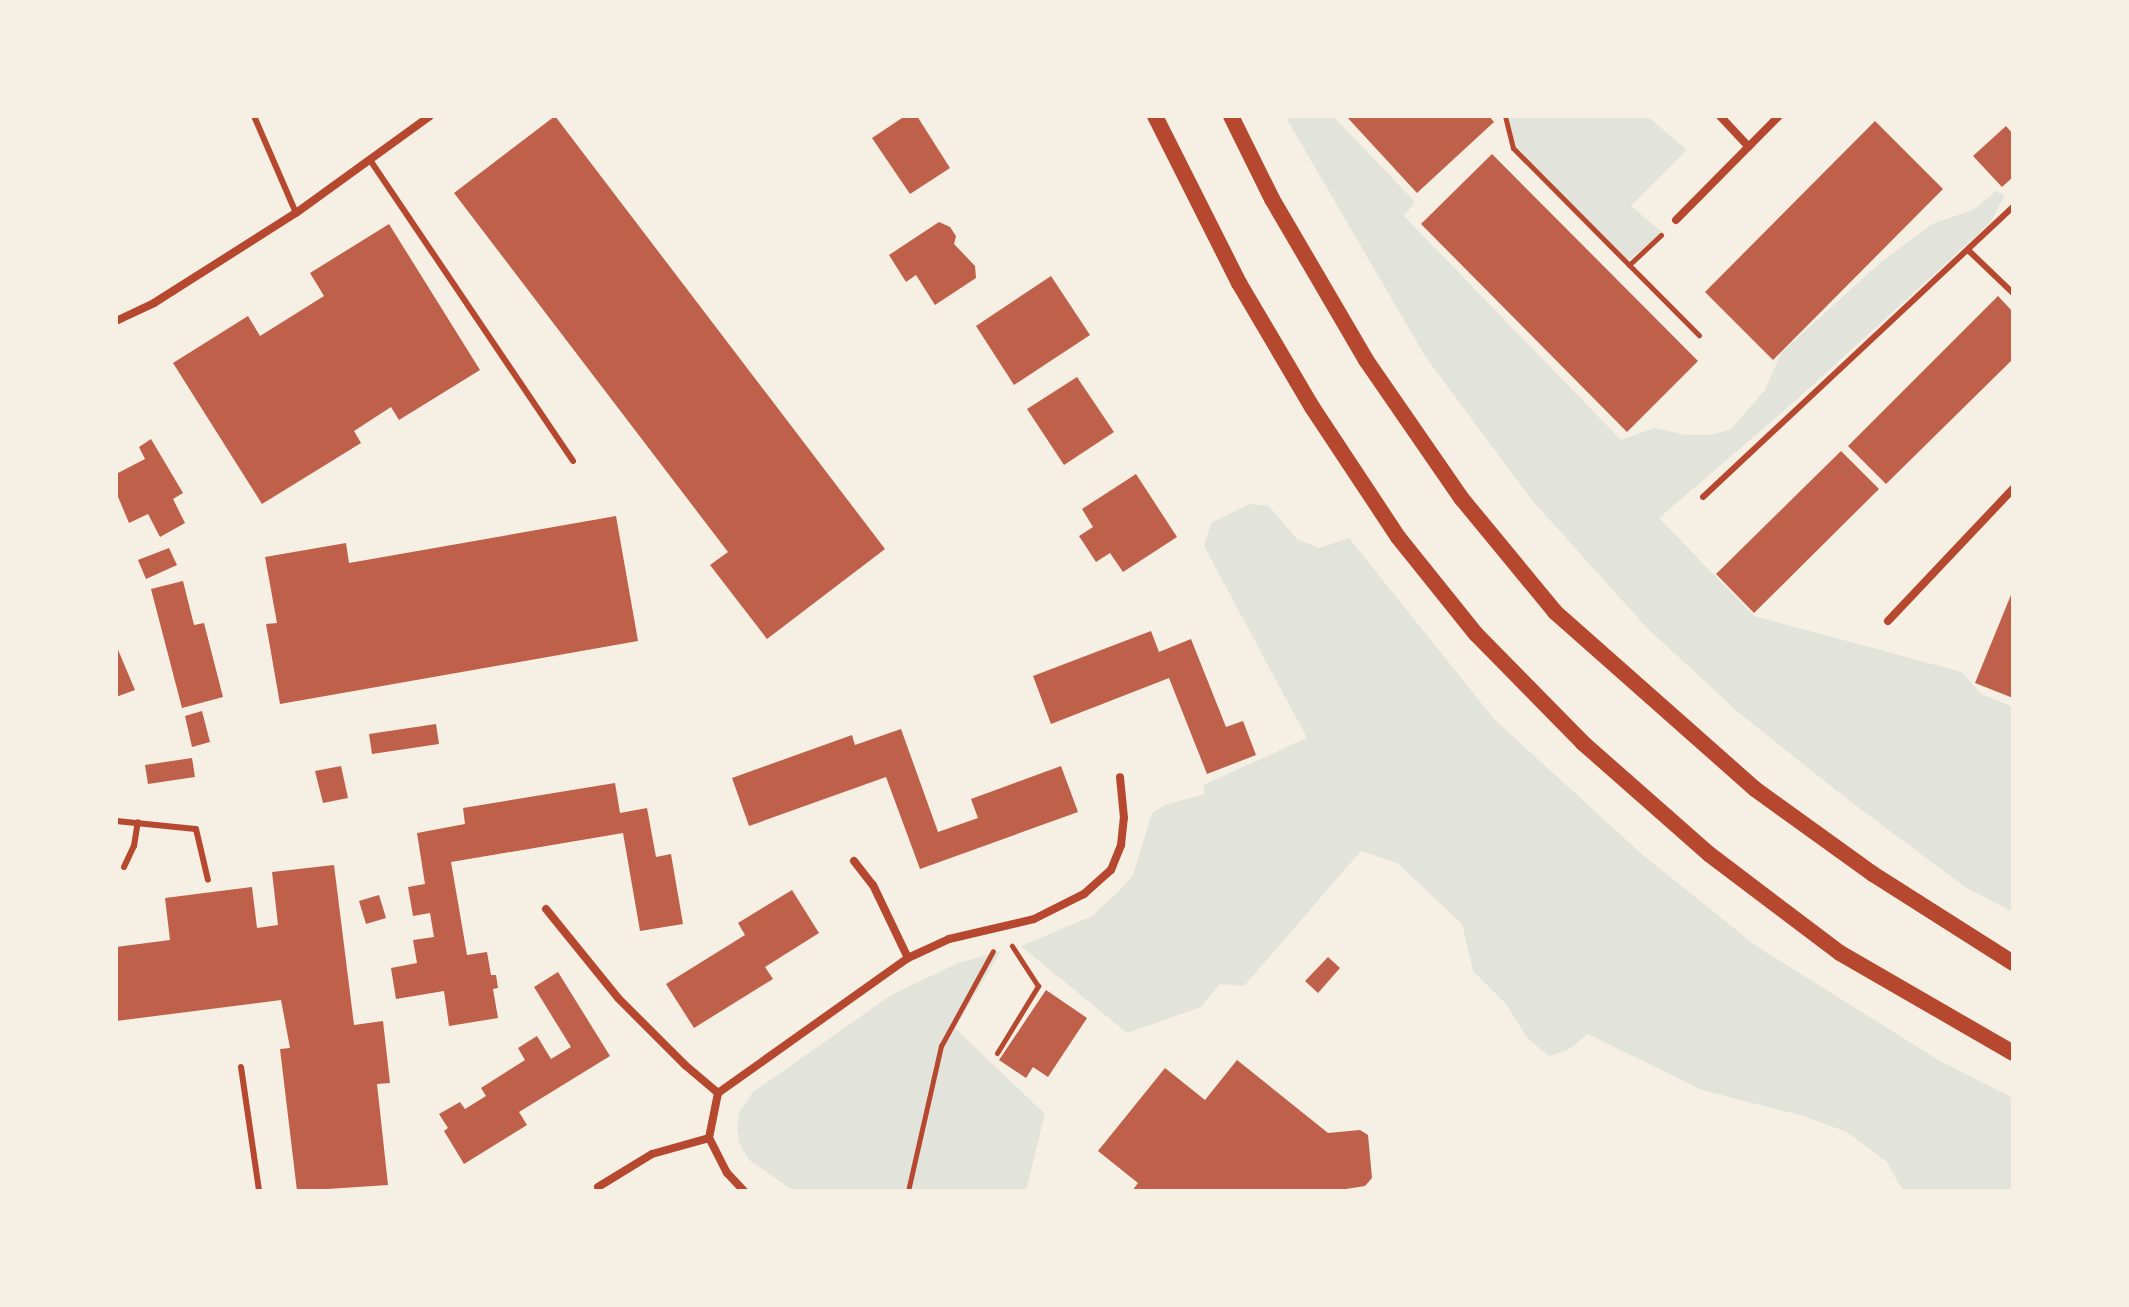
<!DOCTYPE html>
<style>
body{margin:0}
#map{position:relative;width:2129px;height:1307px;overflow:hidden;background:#f6efe4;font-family:Mulish,sans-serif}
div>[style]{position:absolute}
.green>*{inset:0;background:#e2e4dc}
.building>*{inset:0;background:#bf614a}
.path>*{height:5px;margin:-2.5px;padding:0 2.5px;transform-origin:2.5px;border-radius:2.5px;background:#b5482f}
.service>*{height:6px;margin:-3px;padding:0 3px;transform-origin:3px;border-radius:3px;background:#b5482f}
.minor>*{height:8px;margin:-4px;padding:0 4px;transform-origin:4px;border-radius:4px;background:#b5482f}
.secondary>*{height:16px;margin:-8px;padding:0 8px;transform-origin:8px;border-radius:8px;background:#b5482f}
span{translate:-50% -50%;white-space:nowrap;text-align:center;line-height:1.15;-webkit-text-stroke:6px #f6efe4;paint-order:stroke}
.frame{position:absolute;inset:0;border:118px solid #f6efe4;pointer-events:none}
</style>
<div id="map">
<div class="green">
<i style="clip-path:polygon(1285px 116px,1333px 116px,1415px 202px,1404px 216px,1621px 440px,1654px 428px,1686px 435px,1711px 435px,1731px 429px,1765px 390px,1781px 353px,1882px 261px,1932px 224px,1973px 210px,1996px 191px,2005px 195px,1990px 223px,1794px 402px,1659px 518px,1754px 616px,1962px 672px,1981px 694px,2013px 707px,2013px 912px,1965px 887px,1847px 799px,1738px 712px,1647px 628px,1531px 499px,1425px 356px)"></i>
<i style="clip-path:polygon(1505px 116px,1647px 116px,1687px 150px,1631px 206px,1663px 233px,1626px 262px,1513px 148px)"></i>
<i style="clip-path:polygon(1249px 504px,1269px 506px,1297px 539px,1319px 548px,1349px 538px,1495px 720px,1644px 856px,1755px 945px,1940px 1061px,2013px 1098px,2013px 1191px,1903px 1191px,1887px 1162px,1847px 1132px,1803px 1116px,1702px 1090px,1588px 1034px,1568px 1050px,1549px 1056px,1528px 1039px,1506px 1004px,1473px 971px,1462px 924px,1397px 863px,1361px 851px,1244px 986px,1220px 984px,1201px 1007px,1127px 1033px,1021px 946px,1092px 916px,1119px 891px,1133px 875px,1152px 813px,1165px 805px,1205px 794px,1203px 785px,1307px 738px,1204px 546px,1211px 523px)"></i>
<i style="clip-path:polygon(1001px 951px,955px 1028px,1045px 1114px,1026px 1191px,794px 1191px,749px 1160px,739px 1142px,737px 1126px,739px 1113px,752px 1093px,891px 995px,958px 963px)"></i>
</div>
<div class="building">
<i style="clip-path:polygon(555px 116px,885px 549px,767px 639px,710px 565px,728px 552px,454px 193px)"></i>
<i style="clip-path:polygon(905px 116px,917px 116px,950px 168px,910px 194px,872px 138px)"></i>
<i style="clip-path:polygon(1346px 116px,1489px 116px,1494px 122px,1417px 193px)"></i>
<i style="clip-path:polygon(1875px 121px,1943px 189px,1773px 360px,1705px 292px)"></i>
<i style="clip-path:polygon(2006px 126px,2013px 134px,2013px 177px,2002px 187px,1973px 156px)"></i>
<i style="clip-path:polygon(1492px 154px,1698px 361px,1627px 432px,1421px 224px)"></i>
<i style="clip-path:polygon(939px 222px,950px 227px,956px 236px,954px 244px,975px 266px,976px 278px,935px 305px,916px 275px,906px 282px,889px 255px)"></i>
<i style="clip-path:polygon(389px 224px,480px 370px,399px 420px,391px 407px,354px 431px,361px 443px,262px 504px,173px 363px,248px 316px,260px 336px,324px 296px,310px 273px)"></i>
<i style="clip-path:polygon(1051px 276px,1090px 335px,1014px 385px,976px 326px)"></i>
<i style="clip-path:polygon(1998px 296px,2013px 312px,2013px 359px,1886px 484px,1848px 446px)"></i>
<i style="clip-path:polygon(1077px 377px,1114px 432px,1064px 465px,1027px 409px)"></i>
<i style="clip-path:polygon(151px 439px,183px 493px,173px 499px,185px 523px,160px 537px,148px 514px,129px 523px,116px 492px,116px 474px,145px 459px,139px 447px)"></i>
<i style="clip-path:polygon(1841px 451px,1879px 489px,1754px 613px,1716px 574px)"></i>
<i style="clip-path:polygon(1136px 474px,1177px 537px,1123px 572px,1110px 553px,1096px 562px,1079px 536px,1093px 527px,1082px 509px)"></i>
<i style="clip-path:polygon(616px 516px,638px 641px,280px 704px,266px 624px,277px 623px,265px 557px,346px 543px,349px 563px)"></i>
<i style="clip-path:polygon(169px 548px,177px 565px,146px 579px,138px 560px)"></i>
<i style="clip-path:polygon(183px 581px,194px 625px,204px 623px,223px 697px,182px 708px,151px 589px)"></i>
<i style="clip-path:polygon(2013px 590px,2013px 698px,1975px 683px)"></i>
<i style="clip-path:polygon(1151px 631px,1159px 652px,1191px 639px,1226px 727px,1243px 721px,1256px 755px,1207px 774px,1169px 678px,1051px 724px,1033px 676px)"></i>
<i style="clip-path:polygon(116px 645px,135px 690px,116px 697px)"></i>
<i style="clip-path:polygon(202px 711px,210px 742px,192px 747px,185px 716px)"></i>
<i style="clip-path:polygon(436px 724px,439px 744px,372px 754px,369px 734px)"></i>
<i style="clip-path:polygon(901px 729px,938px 832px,978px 818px,971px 799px,1061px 766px,1078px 812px,920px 869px,886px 777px,749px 826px,732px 778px,852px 735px,855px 745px)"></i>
<i style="clip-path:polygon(192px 758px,195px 777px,148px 784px,145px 765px)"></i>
<i style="clip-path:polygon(341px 766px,348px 798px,323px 803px,315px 771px)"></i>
<i style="clip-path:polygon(615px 783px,620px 813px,647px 808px,656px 857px,671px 854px,683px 924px,640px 931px,623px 833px,451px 862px,467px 955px,487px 952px,491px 975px,496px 975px,498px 988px,493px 989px,498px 1018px,449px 1026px,444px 991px,396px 999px,391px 968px,417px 963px,413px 940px,434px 937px,430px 913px,413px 916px,408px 887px,425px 884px,417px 833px,465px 824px,463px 808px)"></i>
<i style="clip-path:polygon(334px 865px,354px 1025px,383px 1021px,390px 1083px,377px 1084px,388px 1185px,297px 1191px,280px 1049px,290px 1048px,281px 1000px,116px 1021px,116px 947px,170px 940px,165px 898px,252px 887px,257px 928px,278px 925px,272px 872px)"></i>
<i style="clip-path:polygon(792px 890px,819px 933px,765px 967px,773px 979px,694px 1028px,666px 984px,745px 935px,738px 923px)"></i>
<i style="clip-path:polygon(379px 895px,386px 918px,366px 924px,359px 901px)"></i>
<i style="clip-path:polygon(1328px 957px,1340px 968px,1318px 993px,1305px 981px)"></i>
<i style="clip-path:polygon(558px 972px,610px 1056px,519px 1112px,527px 1125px,464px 1164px,444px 1131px,448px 1128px,439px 1114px,460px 1102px,465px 1109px,486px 1096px,481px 1088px,525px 1060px,518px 1048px,537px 1036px,551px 1059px,571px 1047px,534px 987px)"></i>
<i style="clip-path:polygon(1046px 990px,1087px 1018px,1048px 1077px,1033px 1067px,1026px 1078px,999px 1060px)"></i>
<i style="clip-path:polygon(1237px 1060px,1328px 1133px,1360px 1130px,1368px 1135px,1372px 1178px,1365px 1186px,1333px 1191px,1132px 1191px,1138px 1183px,1098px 1151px,1165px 1068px,1205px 1100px)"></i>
</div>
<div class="path">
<i style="left:1505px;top:116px;width:33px;rotate:76deg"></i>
<i style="left:1513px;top:148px;width:264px;rotate:45.2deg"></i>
<i style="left:1629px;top:265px;width:44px;rotate:-43.2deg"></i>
<i style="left:997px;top:1053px;width:79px;rotate:-58.5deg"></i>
<i style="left:1038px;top:986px;width:48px;rotate:-123deg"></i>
<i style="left:908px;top:1191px;width:149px;rotate:-77.2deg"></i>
<i style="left:941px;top:1046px;width:108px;rotate:-61.3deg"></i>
</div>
<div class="service">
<i style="left:254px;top:116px;width:106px;rotate:66.6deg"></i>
<i style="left:370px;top:160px;width:363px;rotate:56deg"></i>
<i style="left:1968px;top:250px;width:62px;rotate:43.7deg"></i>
<i style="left:1703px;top:497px;width:424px;rotate:-43.1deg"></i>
<i style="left:116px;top:821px;width:80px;rotate:5.7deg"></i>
<i style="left:196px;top:829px;width:52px;rotate:76.8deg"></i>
<i style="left:124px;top:867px;width:23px;rotate:-65deg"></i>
<i style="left:134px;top:846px;width:24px;rotate:-81deg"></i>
<i style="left:241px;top:1067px;width:125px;rotate:81.7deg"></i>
</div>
<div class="minor">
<i style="left:1720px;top:116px;width:42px;rotate:46.9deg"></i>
<i style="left:1676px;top:220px;width:146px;rotate:-45.3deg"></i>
<i style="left:116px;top:321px;width:42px;rotate:-25.3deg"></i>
<i style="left:154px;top:303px;width:168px;rotate:-32.4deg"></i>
<i style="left:296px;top:213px;width:165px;rotate:-35.9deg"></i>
<i style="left:1888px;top:621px;width:182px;rotate:-46.6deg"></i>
<i style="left:854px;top:861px;width:31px;rotate:52deg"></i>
<i style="left:873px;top:885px;width:81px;rotate:64.4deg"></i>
<i style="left:546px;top:909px;width:114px;rotate:51deg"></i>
<i style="left:618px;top:998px;width:95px;rotate:45deg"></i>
<i style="left:685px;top:1065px;width:43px;rotate:40.3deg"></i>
<i style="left:598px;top:1187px;width:63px;rotate:-31.4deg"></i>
<i style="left:652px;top:1154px;width:59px;rotate:-15.7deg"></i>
<i style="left:744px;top:1191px;width:25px;rotate:-133deg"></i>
<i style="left:727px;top:1173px;width:39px;rotate:-117deg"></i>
<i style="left:709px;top:1138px;width:46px;rotate:-78.7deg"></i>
<i style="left:718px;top:1093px;width:233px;rotate:-35.4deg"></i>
<i style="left:908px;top:958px;width:45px;rotate:-24.9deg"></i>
<i style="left:949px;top:939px;width:87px;rotate:-13.2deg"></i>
<i style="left:1034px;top:919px;width:56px;rotate:-26.6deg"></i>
<i style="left:1084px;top:894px;width:36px;rotate:-42deg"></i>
<i style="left:1111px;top:870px;width:27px;rotate:-68deg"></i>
<i style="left:1121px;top:845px;width:27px;rotate:-84deg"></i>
<i style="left:1124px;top:818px;width:41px;rotate:-95.6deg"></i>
</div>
<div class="secondary">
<i style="left:1155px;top:116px;width:187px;rotate:63.3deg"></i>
<i style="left:1239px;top:283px;width:144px;rotate:59.5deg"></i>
<i style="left:1312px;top:407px;width:156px;rotate:56.5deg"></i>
<i style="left:1398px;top:537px;width:124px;rotate:51.2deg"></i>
<i style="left:1476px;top:634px;width:153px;rotate:45.5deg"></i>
<i style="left:1583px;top:743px;width:168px;rotate:41.4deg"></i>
<i style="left:1709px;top:854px;width:164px;rotate:37.1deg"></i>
<i style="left:1840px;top:953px;width:200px;rotate:30deg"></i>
<i style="left:1231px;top:116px;width:93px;rotate:63.7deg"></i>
<i style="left:1272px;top:199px;width:186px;rotate:59.7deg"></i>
<i style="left:1366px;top:360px;width:169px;rotate:55.4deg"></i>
<i style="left:1462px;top:499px;width:146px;rotate:50.5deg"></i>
<i style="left:1555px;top:612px;width:267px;rotate:41.5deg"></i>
<i style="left:1755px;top:789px;width:145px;rotate:35.8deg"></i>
<i style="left:1873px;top:874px;width:166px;rotate:32.4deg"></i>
</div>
<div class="frame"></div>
</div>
